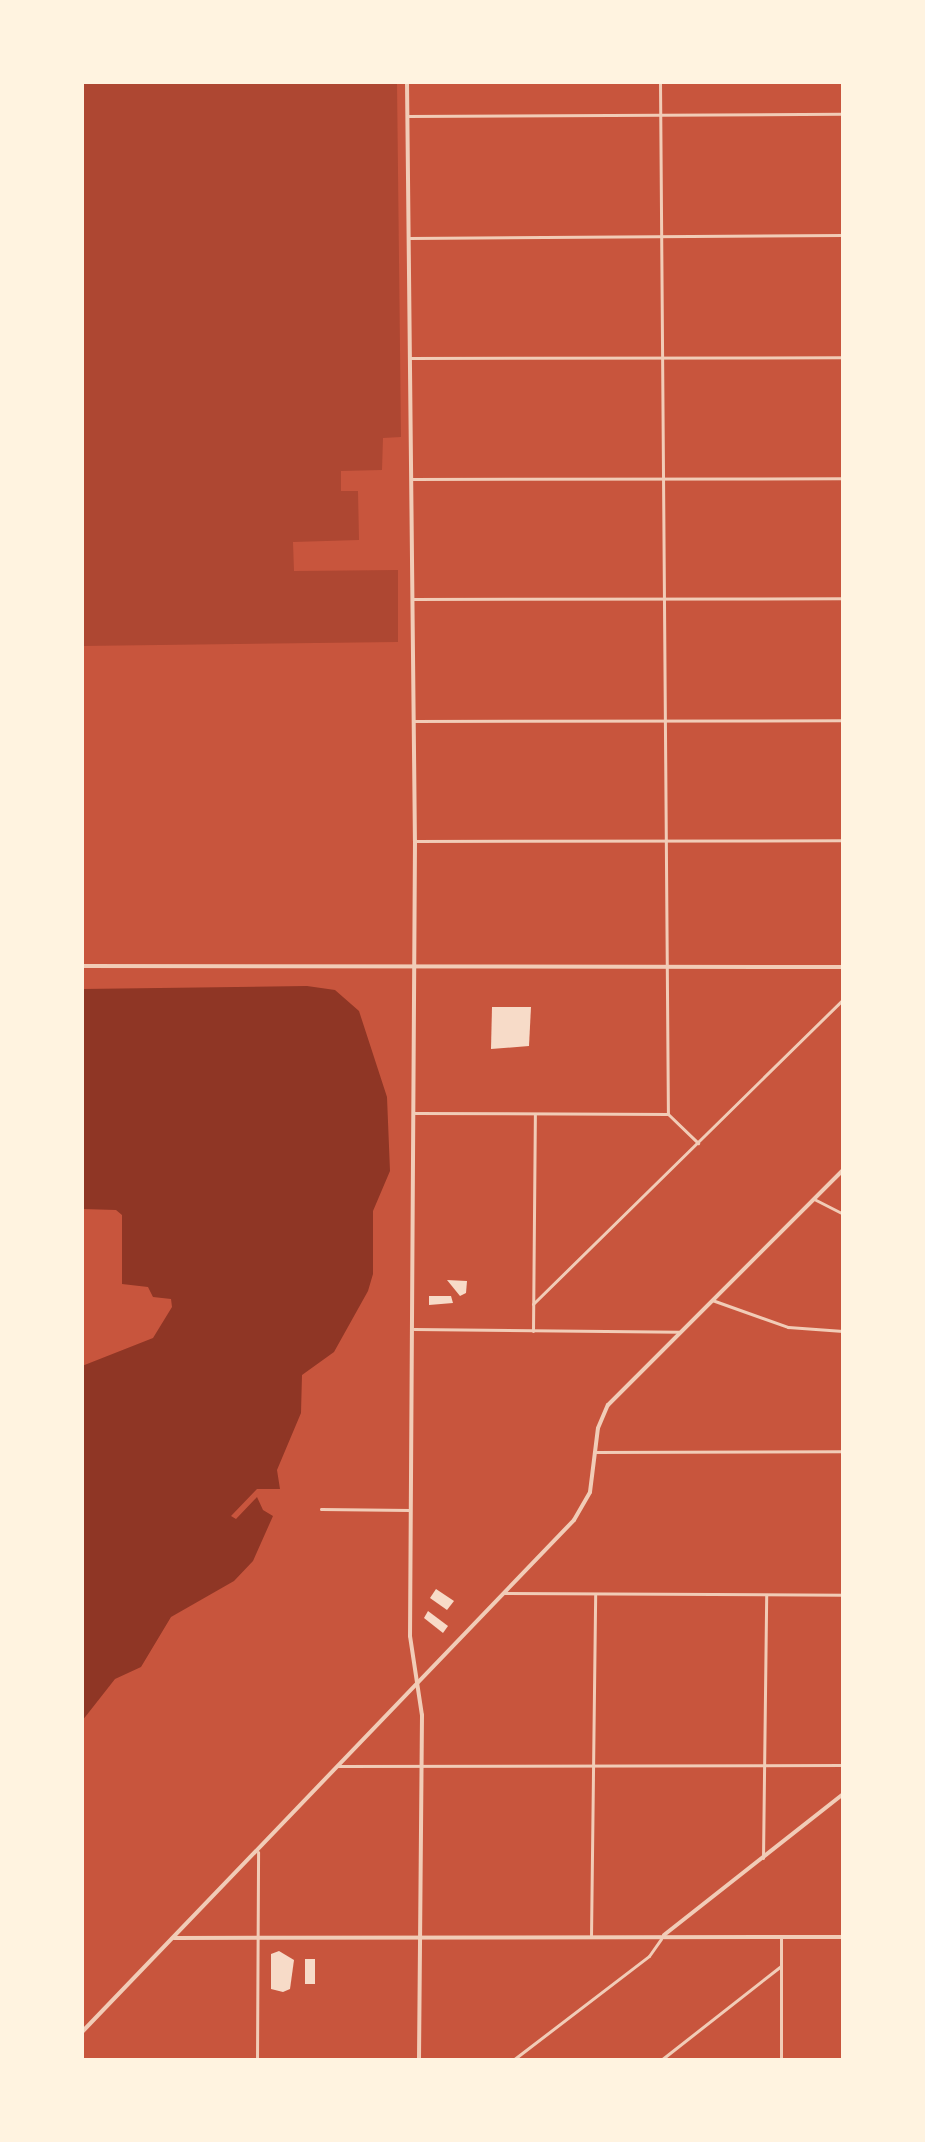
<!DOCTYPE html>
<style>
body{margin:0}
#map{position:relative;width:925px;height:2142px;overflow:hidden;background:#c8553d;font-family:"Exo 2",sans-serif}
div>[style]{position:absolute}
.green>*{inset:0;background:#ae4732}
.water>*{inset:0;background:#8f3625}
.building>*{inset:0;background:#f7dbc8}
.minor>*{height:3px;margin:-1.5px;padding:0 1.5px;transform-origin:1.5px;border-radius:1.5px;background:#f1ccb7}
.tertiary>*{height:4px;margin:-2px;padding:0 2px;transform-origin:2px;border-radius:2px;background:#f1ccb7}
span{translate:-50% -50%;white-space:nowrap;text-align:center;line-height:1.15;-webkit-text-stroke:7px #fff3e0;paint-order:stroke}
.frame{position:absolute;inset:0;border:84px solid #fff3e0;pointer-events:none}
</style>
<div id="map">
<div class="green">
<i style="clip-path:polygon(82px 82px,397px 82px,401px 437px,383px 438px,382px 470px,341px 471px,341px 491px,358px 491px,359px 540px,293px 542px,294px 571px,398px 570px,398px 642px,82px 646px)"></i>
</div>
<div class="water">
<i style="clip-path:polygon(307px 986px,335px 990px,359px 1011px,387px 1097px,390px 1171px,373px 1211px,373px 1274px,368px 1291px,334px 1352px,302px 1375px,301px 1413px,277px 1470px,280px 1489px,257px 1489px,231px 1516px,236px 1519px,257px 1497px,263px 1510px,273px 1516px,253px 1561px,234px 1581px,171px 1617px,141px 1667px,115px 1679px,82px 1721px,82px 1366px,153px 1338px,172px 1307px,171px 1299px,153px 1297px,148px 1287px,122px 1284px,122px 1215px,116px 1210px,82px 1209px,82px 989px)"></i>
</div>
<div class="building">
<i style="clip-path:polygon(492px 1007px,531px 1007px,529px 1046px,491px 1049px)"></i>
<i style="clip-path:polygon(447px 1280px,467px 1281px,466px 1293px,460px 1296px)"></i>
<i style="clip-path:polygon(429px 1296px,451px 1296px,453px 1303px,429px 1305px)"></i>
<i style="clip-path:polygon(436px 1589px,454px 1601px,447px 1610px,430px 1598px)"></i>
<i style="clip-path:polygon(428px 1611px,448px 1626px,443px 1633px,424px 1618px)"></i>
<i style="clip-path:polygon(279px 1951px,294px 1960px,290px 1989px,283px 1992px,271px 1989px,271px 1954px)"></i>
<i style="clip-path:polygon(305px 1959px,315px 1959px,315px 1984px,305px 1984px)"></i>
</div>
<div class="minor">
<i style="left:660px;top:82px;width:1032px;rotate:89.56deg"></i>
<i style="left:407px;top:116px;width:436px;rotate:-0.3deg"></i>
<i style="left:409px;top:238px;width:434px;rotate:-0.4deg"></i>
<i style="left:410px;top:358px;width:433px;rotate:-0.1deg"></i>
<i style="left:412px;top:479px;width:431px;rotate:-0.1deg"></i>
<i style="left:413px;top:599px;width:430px;rotate:-0.1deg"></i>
<i style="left:414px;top:721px;width:429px;rotate:-0.1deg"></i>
<i style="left:415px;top:841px;width:428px;rotate:-0.1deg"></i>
<i style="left:415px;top:1113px;width:253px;rotate:0.2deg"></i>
<i style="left:668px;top:1114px;width:42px;rotate:44deg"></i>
<i style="left:814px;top:1199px;width:33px;rotate:27deg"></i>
<i style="left:712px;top:1300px;width:81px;rotate:19.6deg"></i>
<i style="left:788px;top:1327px;width:55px;rotate:4.2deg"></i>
<i style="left:533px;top:1304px;width:435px;rotate:-44.5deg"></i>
<i style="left:414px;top:1329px;width:265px;rotate:0.6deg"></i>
<i style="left:533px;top:1331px;width:216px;rotate:-89.5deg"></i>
<i style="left:595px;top:1452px;width:248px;rotate:-0.2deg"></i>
<i style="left:321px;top:1509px;width:89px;rotate:0.6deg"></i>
<i style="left:503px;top:1593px;width:340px;rotate:0.3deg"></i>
<i style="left:338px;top:1766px;width:505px;rotate:-0.11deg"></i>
<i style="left:763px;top:1858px;width:263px;rotate:-89.3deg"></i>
<i style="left:591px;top:1937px;width:342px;rotate:-89.3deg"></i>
<i style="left:257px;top:2060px;width:208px;rotate:-89.7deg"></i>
<i style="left:513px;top:2060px;width:171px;rotate:-37.4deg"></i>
<i style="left:649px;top:1956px;width:21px;rotate:-55deg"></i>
<i style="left:661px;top:2060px;width:152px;rotate:-38.1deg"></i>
<i style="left:781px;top:2060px;width:123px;rotate:-90deg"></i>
</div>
<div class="tertiary">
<i style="left:407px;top:82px;width:759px;rotate:89.4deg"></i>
<i style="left:415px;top:841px;width:795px;rotate:90.36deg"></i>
<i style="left:410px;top:1636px;width:80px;rotate:81.4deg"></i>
<i style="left:422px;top:1715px;width:345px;rotate:90.5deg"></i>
<i style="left:82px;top:966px;width:761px;rotate:0.08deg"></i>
<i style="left:664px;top:1935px;width:228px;rotate:-38.2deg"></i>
<i style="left:174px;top:1938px;width:669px;rotate:-0.09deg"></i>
<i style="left:82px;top:2032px;width:710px;rotate:-46.14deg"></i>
<i style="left:574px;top:1520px;width:32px;rotate:-60deg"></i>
<i style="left:590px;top:1492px;width:64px;rotate:-82.9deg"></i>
<i style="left:598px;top:1428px;width:25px;rotate:-67deg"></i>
<i style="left:608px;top:1405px;width:332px;rotate:-45deg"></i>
</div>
<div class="frame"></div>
</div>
